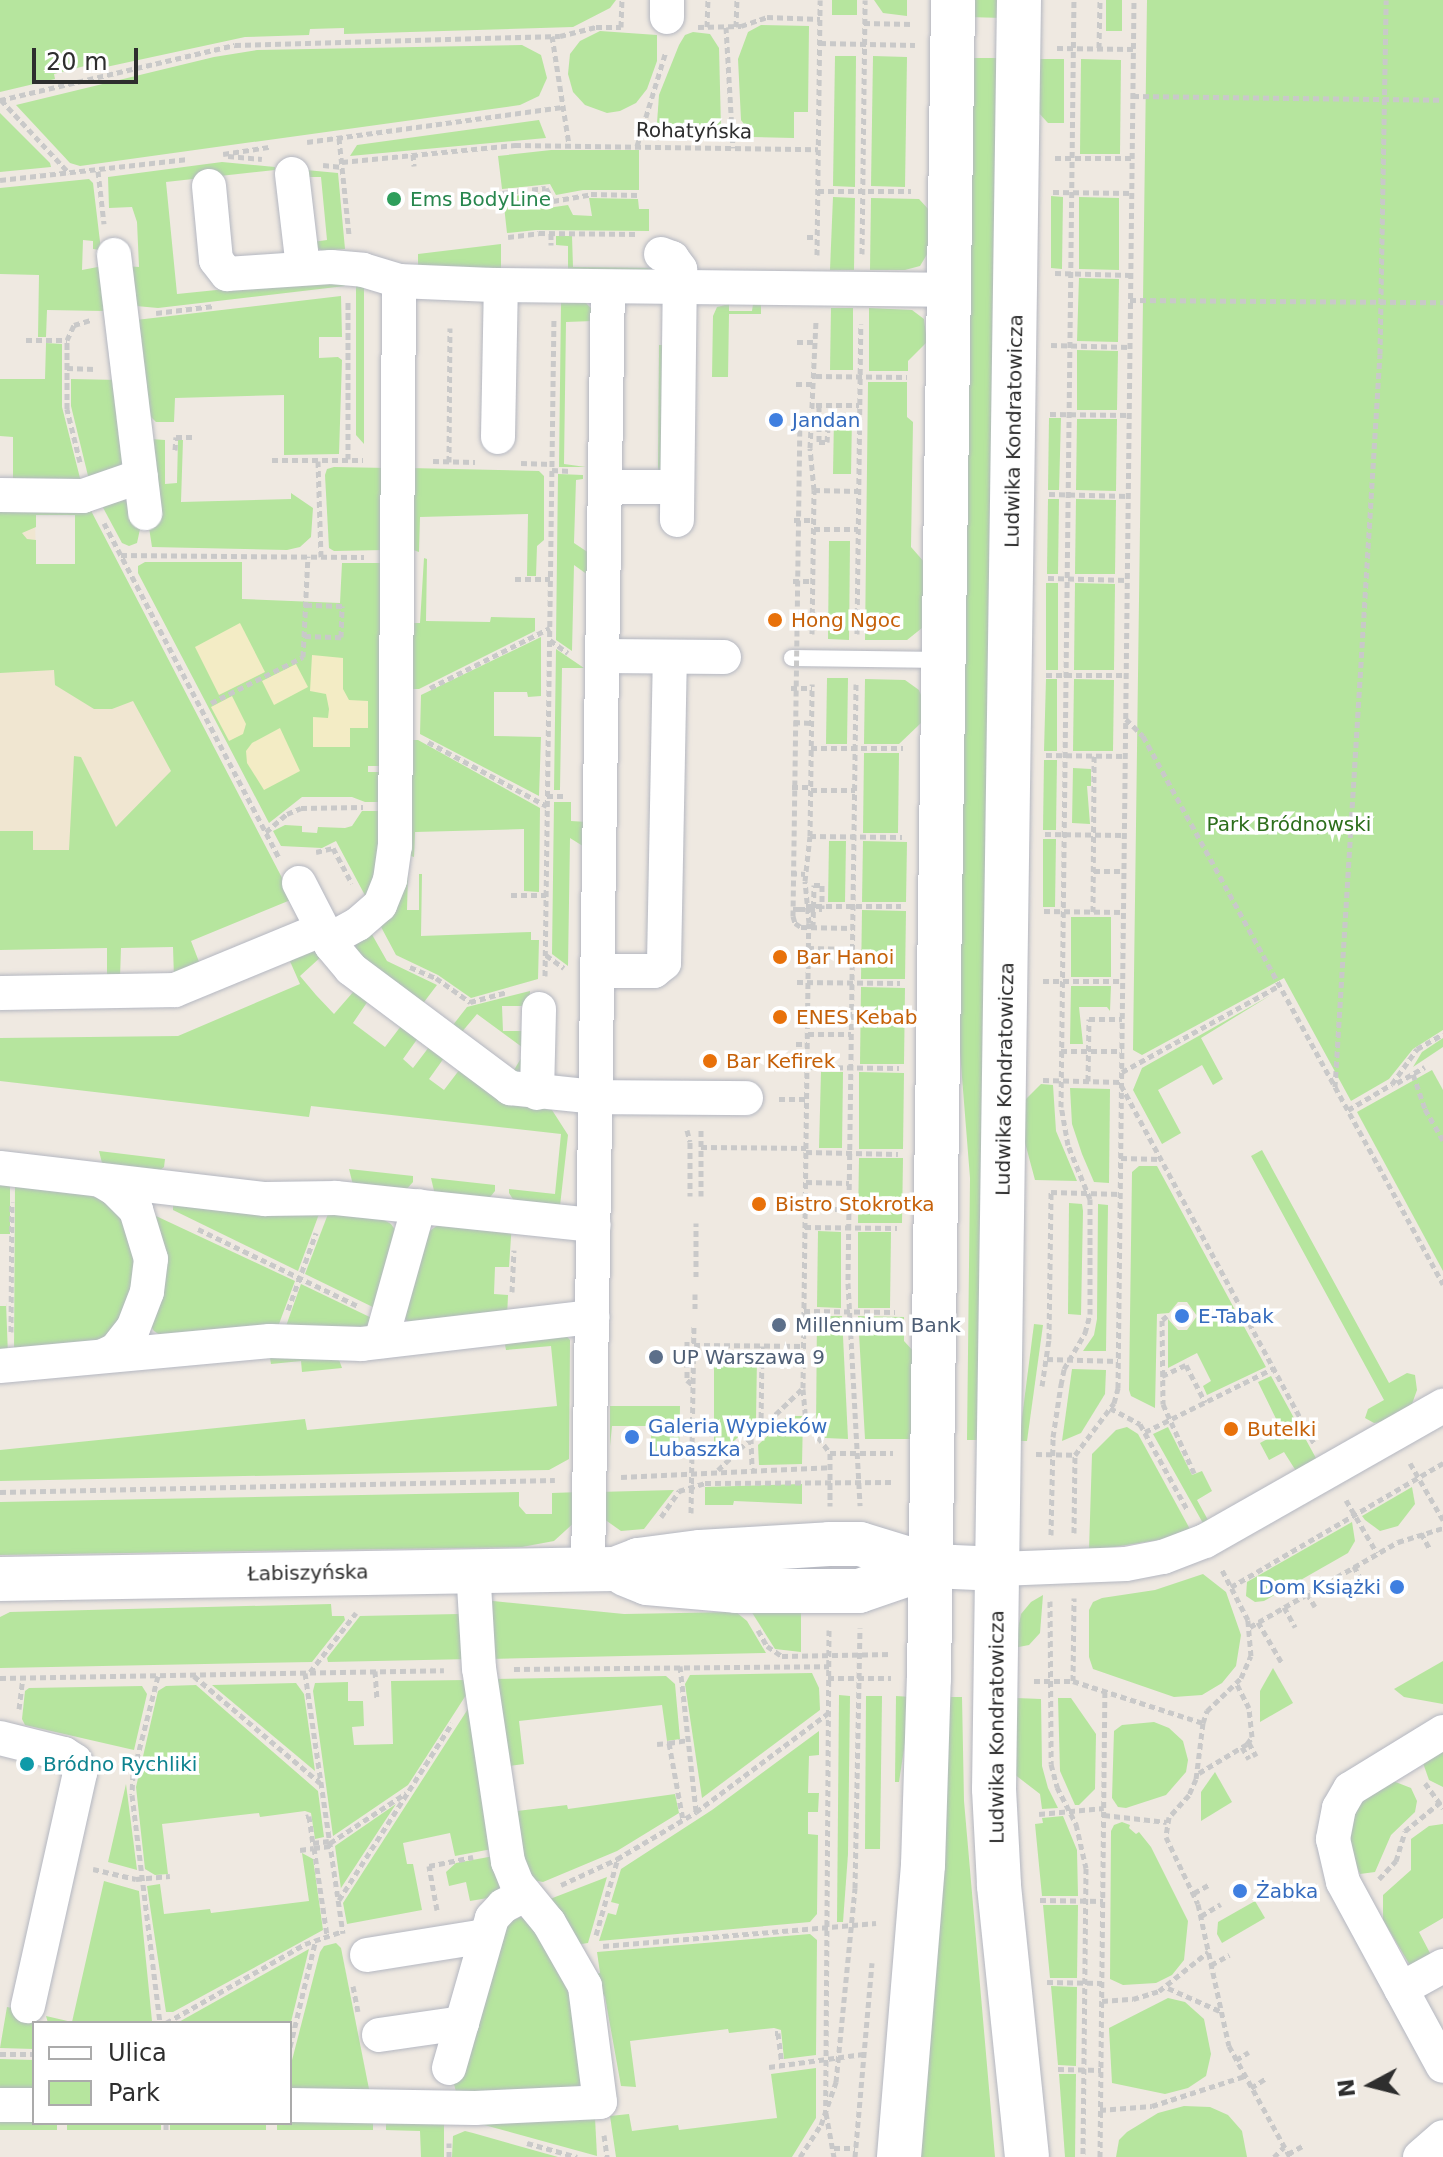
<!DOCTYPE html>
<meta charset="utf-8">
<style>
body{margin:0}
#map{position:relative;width:1443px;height:2157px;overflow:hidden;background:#efe9e1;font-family:"DejaVu Sans",sans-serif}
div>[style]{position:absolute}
.education>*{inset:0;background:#f0e6d1}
.green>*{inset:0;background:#b6e59e}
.sand>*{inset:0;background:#f3ecc5}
.path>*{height:5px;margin-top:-2.5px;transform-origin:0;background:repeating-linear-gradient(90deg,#c9c9c9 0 6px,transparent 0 10px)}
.roads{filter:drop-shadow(0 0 2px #b4b7c1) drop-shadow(0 0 2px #b4b7c1)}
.lane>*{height:16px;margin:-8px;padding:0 8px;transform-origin:8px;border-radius:8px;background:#fff}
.street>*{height:34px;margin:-17px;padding:0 17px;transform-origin:17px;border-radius:17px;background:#fff}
.secondary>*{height:44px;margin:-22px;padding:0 22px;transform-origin:22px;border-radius:22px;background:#fff}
.path-bridge>*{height:5px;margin-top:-2.5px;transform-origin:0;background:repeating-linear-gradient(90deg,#c9c9c9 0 6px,transparent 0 10px)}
.dots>*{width:22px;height:22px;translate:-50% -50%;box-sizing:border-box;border:4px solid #fff;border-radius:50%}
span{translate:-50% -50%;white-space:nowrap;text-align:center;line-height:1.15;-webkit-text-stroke:7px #fff;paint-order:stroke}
.street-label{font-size:20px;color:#2e2e2e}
.leisure-label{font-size:20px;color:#27864d}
.left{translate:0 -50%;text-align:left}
.shop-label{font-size:20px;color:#366cbe}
.right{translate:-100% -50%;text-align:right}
.food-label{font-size:20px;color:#c56008}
.park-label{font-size:20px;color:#2c6e1b}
.service-label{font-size:20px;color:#4e5e75}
.culture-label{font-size:20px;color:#0d838f}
.legend{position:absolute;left:32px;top:2021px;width:260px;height:104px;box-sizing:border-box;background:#fff;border:2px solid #ababab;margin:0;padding:10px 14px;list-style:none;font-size:24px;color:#2e2e2e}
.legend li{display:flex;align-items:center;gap:16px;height:40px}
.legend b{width:40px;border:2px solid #ababab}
.north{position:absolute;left:1331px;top:2045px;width:80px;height:80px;-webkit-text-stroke:6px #fff;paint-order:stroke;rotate:263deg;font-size:22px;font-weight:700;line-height:32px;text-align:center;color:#2e2e2e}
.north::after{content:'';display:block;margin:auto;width:28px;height:36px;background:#2e2e2e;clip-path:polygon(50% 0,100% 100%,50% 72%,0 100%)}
.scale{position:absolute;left:32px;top:48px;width:106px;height:36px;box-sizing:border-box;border:4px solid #2e2e2e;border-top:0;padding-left:10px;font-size:24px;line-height:28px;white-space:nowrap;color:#2e2e2e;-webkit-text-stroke:6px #fff;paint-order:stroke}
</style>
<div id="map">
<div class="education">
<i style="clip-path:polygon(0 515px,35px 515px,36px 564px,76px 564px,269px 881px,0 933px)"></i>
</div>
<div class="green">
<i style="clip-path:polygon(0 0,616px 0,610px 8px,573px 27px,344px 34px,344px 28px,310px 29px,309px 35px,245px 37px,106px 67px,104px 61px,54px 74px,55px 79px,0 92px)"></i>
<i style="clip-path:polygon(832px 0,857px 0,857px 15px,832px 15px)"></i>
<i style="clip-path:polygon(874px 0,907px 0,907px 16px,883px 13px)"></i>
<i style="clip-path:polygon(969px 0,1003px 0,1003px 18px,968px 17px)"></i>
<i style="clip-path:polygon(1106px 0,1122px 0,1122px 31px,1106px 31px)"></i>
<i style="clip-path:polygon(1147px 0,1443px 0,1443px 1030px,1413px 1049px,1389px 1079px,1351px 1101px,1284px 978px,1142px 1055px,1133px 1050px)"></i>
<i style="clip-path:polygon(761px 25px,809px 26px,808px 112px,794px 112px,794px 138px,753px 137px,741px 120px,738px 59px,748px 32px)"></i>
<i style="clip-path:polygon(600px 31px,657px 35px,657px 61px,647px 89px,636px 103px,620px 111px,607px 113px,585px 105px,573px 92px,568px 74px,570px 54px,580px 41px)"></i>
<i style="clip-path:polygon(693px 32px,710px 34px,719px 48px,721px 128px,714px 138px,670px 138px,657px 123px,659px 95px,679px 45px,685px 35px)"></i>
<i style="clip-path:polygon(522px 45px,541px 55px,547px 78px,539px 96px,520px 105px,80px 166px,70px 163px,16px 105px,214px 57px,257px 50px)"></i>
<i style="clip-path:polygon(835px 56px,856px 56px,855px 187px,833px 186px)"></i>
<i style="clip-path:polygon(873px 56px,907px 57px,905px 187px,871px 186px)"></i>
<i style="clip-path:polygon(968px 58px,1002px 58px,985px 1440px,967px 1440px,970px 1178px,957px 1014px)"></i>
<i style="clip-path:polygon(1036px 59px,1064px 59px,1064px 123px,1048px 123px,1036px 110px)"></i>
<i style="clip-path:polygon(1081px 59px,1121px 60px,1120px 154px,1080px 154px)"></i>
<i style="clip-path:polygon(0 113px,50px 163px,51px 167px,0 172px)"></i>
<i style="clip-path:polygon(539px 120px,546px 138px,350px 156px,357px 145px)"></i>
<i style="clip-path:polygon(551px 150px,639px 150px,639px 190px,583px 190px,556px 195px,550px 184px,502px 189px,498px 156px)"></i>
<i style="clip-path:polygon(222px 162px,275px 167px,275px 170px,166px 182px,177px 294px,344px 277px,345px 286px,158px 308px,136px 306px,125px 266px,139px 267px,137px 222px,132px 207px,109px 208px,108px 177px)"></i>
<i style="clip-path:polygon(306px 170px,338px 173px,345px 249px,322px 251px,315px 246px,313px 242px,327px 240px,321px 177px,307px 177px)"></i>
<i style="clip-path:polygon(89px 179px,93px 183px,101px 250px,93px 249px,93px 241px,83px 240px,82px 270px,103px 266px,108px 306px,103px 311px,47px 310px,46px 337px,38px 337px,39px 275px,0 274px,0 188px)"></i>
<i style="clip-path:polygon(542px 193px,548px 208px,568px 205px,573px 215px,592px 216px,589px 198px,638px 199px,639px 209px,649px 209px,649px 231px,536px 230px,507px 233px,503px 197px)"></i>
<i style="clip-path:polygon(1051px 196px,1063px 197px,1062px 269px,1051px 268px)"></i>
<i style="clip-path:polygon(833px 197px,855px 198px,854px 270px,830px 270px)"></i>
<i style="clip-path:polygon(1079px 197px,1119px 198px,1119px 270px,1079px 269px)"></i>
<i style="clip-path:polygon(871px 198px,919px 199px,930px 211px,929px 251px,920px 266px,905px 270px,870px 270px)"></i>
<i style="clip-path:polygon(556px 236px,572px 236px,573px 267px,661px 268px,660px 272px,568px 271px,568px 246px,556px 245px)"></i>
<i style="clip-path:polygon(501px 244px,501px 271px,418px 267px,418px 254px)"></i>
<i style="clip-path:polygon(356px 276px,364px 276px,364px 444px,356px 435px)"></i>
<i style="clip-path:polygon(1079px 278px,1119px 279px,1118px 342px,1077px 341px)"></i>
<i style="clip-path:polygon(341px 296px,342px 337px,319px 337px,319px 358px,338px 357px,342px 360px,339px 454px,284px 455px,284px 395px,175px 398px,174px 422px,156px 422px,142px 408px,136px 320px)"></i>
<i style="clip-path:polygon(561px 302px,586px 303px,592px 309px,593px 321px,566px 322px,564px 464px,586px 467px,559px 467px)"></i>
<i style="clip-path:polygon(729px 304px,729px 311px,752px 311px,753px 304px,761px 305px,761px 314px,729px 314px,728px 377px,712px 377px,713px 316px,717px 307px)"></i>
<i style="clip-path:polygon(831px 308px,853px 308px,853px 370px,830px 370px)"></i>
<i style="clip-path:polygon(869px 308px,912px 310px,924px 319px,927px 342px,908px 361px,908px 371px,869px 371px)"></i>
<i style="clip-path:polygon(46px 343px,62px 344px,62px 407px,82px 486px,13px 490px,13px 437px,0 436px,0 379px,45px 379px)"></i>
<i style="clip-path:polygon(659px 345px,665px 345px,662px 475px,658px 473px)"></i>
<i style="clip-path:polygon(1077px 350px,1118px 351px,1117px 410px,1077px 410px)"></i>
<i style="clip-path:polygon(71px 379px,120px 380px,130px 470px,90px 484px,71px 406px)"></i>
<i style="clip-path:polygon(868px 382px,907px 382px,907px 417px,913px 422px,911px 547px,925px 563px,922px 628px,907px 640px,865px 640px)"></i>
<i style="clip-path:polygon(834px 417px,852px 417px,851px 474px,833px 474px)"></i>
<i style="clip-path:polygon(1049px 418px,1061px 418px,1059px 490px,1048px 490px)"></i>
<i style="clip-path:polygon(1077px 419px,1117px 419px,1116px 491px,1076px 490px)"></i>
<i style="clip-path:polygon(151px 439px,165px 440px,165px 484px,177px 483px,178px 440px,183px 440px,181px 502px,291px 499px,291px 493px,313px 508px,311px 537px,300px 547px,287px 550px,152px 547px,148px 521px)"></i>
<i style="clip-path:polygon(334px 467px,388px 468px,384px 550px,334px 551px,329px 548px,325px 475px,327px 469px)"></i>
<i style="clip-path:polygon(409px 468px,539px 471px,544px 476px,544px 540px,537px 546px,536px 576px,527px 576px,528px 514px,420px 517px,419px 552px,413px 550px)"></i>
<i style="clip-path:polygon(558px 474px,583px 475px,583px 479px,576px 480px,574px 543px,589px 553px,588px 575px,574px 565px,572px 651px,556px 640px)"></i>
<i style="clip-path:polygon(132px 487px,140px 529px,137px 543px,129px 546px,122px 543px,100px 502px)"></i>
<i style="clip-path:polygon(1048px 499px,1059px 499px,1058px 574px,1047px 574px)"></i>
<i style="clip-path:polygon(1076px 499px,1116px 500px,1115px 574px,1075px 574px)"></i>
<i style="clip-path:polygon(evenodd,87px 503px,293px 899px,191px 941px,201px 967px,174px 978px,173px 947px,121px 948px,120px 978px,107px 978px,107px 948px,0 950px,0 831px,33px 831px,33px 850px,69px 850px,74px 756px,81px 757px,116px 827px,171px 771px,133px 701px,112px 709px,94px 709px,55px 685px,54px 670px,0 673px,0 509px,87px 503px,36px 515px,75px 515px,75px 564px,36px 564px,36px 540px,27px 539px,22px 533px,36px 527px,36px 515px)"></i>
<i style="clip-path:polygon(829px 541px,850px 541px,849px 640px,828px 639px)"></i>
<i style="clip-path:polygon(424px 558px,427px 559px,426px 621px,490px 622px,491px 617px,535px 618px,535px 631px,419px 689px,408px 689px,405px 623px,420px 623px)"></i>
<i style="clip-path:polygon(145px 562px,242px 562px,242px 599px,340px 603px,342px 563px,390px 563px,388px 766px,368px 766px,368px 772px,388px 772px,387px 802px,365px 802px,352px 797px,302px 797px,269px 823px,138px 573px,138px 566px)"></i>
<i style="clip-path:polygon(1046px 583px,1058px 583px,1058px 670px,1046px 670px)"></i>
<i style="clip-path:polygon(1075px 583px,1115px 584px,1114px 670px,1074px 670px)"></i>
<i style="clip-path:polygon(541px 637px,541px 696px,528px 697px,527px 692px,494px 692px,494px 736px,541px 737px,539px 796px,420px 734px,421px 695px)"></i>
<i style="clip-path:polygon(556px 649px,584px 668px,562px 668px,560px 790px,554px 790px)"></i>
<i style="clip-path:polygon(827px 678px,848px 678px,847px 744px,826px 744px)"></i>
<i style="clip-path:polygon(865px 679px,905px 680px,919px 690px,923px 700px,921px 723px,899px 744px,864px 744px)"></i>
<i style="clip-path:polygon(1046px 679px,1057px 679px,1057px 751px,1044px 751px)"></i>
<i style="clip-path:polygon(1074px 679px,1114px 680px,1113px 751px,1073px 751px)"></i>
<i style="clip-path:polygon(407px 740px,418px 740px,540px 808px,539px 892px,524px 891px,524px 829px,415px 832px,414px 857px,407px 855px)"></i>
<i style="clip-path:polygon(864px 753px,899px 753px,898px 833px,863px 833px)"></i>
<i style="clip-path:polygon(1044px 760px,1057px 760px,1056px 830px,1043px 830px)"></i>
<i style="clip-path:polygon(1073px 768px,1091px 769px,1091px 786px,1087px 786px,1090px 824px,1072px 823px)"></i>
<i style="clip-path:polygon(554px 802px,571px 802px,571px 821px,587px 822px,586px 848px,570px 838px,568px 966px,552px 954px)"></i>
<i style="clip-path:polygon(362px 811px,387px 811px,368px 901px,336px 841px,322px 848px,281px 846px,273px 831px,285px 825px,302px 826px,302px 832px,317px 833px,318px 827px,345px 828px,352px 826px)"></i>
<i style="clip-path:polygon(1043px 839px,1056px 839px,1055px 907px,1043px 907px)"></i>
<i style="clip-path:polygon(829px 841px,846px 841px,845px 902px,828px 902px)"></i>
<i style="clip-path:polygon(863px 841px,907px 842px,906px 902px,862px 902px)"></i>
<i style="clip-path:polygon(408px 874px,407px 910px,419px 910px,419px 874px,422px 874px,421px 936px,531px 932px,531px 940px,539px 940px,538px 979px,471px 998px,438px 975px,396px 955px,380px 925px)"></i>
<i style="clip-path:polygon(862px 910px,906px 911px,905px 979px,861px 979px)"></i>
<i style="clip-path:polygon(1071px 917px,1111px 917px,1111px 977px,1071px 977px)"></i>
<i style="clip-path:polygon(370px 931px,387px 961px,437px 985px,421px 1006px,360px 961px,355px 945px)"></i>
<i style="clip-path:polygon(314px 948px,323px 955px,300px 976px,316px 995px,334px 1014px,354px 991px,368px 1001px,353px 1023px,385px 1047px,401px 1026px,418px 1038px,403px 1059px,413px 1068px,429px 1047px,444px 1058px,429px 1079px,444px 1090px,460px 1069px,510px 1105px,552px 1110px,568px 1135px,560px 1206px,516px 1204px,509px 1193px,509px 1189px,555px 1194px,561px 1134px,311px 1106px,309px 1117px,0 1081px,0 1038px,178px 1036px,300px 984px,289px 959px)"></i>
<i style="clip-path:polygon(1071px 986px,1111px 986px,1110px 1011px,1107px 1007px,1079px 1007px,1083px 1044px,1070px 1044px)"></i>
<i style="clip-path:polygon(861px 987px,905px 988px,904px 1064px,860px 1064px)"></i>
<i style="clip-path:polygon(530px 991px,529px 1006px,502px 1006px,503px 1031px,529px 1031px,524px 1077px,514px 1070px,526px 1050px,477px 1014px,461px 1033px,453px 1025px,467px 1007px)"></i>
<i style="clip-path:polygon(1271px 995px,1201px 1038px,1223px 1079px,1213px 1085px,1202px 1065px,1158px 1090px,1181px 1133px,1162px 1144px,1133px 1090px,1142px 1068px)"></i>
<i style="clip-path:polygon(1443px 1038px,1443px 1047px,1413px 1067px,1422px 1052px)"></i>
<i style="clip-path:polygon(1432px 1070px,1443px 1090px,1443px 1271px,1357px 1112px)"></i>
<i style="clip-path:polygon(821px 1072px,843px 1072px,842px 1148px,819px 1148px)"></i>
<i style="clip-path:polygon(859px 1072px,904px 1073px,903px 1149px,859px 1149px)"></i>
<i style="clip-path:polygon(1041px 1084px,1053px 1085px,1056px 1131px,1077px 1181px,1035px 1180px,1024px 1139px,1022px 1103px)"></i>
<i style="clip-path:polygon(1070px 1088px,1110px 1089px,1109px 1183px,1094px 1182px,1082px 1154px,1072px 1124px)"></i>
<i style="clip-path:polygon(1262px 1150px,1389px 1383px,1407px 1373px,1415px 1375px,1417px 1390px,1412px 1404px,1383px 1422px,1374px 1423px,1365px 1418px,1368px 1409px,1384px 1400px,1251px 1156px)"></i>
<i style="clip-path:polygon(99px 1151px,165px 1159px,164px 1167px,157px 1173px,103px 1167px)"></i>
<i style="clip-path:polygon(859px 1158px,903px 1158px,902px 1223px,858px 1223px)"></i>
<i style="clip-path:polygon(1139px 1166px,1157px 1166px,1266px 1367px,1207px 1395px,1203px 1386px,1211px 1381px,1197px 1353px,1168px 1368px,1168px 1319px,1178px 1330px,1187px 1330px,1197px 1316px,1187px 1302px,1178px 1302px,1169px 1313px,1157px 1314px,1155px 1408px,1131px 1396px,1129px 1390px,1132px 1172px)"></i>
<i style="clip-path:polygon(349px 1169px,413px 1176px,413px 1182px,405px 1191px,353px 1185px)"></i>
<i style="clip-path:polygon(431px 1178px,495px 1185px,495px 1191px,487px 1201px,435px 1195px)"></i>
<i style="clip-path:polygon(0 1184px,10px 1185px,10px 1234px,0 1234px)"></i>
<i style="clip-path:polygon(15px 1186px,85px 1194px,103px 1200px,122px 1214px,142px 1266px,109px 1342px,14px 1356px)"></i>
<i style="clip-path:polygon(1069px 1203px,1082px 1204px,1083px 1211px,1081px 1315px,1068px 1314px)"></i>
<i style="clip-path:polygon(1098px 1204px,1108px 1205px,1106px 1351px,1083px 1351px,1094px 1335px,1097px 1319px)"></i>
<i style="clip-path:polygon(173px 1205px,319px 1214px,298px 1271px,173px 1210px)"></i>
<i style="clip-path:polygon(328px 1214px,379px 1217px,391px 1224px,398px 1234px,381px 1311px,305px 1274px)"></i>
<i style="clip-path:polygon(156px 1216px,295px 1281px,276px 1332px,160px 1335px,154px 1331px,150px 1325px)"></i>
<i style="clip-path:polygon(512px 1222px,509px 1267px,495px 1267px,494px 1294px,508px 1295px,507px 1318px,408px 1323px,405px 1318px,424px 1235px,438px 1225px)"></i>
<i style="clip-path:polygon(818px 1231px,841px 1232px,841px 1308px,817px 1307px)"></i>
<i style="clip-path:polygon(858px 1232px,891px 1232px,890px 1308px,858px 1308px)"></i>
<i style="clip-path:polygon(301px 1284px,378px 1321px,373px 1327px,286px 1326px)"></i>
<i style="clip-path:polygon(6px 1302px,8px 1356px,0 1357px,0 1306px,6px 1306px)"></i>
<i style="clip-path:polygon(817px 1316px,842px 1316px,848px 1439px,825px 1438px,816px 1429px)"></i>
<i style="clip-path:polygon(858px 1316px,904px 1317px,904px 1341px,915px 1353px,916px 1439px,865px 1439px)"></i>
<i style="clip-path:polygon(1034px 1324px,1043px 1325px,1027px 1441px,1019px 1441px)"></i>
<i style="clip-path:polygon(562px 1331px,570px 1340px,569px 1459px,549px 1470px,0 1481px,0 1450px,305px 1419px,307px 1430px,557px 1406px,551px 1346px,506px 1350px,505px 1345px,511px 1336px)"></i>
<i style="clip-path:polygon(337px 1354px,342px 1368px,302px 1372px,301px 1361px,271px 1364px,270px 1358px)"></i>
<i style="clip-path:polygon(714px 1356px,757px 1357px,756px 1420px,714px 1460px)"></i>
<i style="clip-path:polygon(1072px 1369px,1106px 1370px,1105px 1394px,1081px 1433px,1062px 1441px)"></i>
<i style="clip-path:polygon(1271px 1376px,1317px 1460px,1296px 1471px,1284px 1452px,1269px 1460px,1260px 1443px,1282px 1431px,1258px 1382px)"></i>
<i style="clip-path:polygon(610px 1406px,680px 1406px,679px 1459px,662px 1459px,662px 1454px,651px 1454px,651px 1426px,612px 1426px,610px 1446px)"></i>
<i style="clip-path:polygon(788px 1416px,803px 1416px,802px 1464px,759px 1465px,758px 1445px)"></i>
<i style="clip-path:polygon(1127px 1427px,1138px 1434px,1191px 1531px,1158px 1540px,1089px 1551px,1092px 1454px,1116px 1430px)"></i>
<i style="clip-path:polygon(1168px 1427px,1192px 1475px,1202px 1471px,1212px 1491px,1197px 1500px,1208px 1520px,1204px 1525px,1153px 1434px)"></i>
<i style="clip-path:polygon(802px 1484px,802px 1504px,734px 1501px,733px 1505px,705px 1505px,705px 1487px)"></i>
<i style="clip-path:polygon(1412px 1487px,1415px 1504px,1398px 1526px,1380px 1531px,1365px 1520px,1362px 1516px)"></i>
<i style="clip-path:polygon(674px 1490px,644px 1529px,621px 1531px,604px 1519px,598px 1492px)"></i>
<i style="clip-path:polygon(519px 1492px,519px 1506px,526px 1514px,552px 1514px,552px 1493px,581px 1492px,577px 1520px,554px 1541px,522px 1547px,0 1555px,0 1502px)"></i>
<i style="clip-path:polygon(1352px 1522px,1355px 1541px,1348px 1553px,1264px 1601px,1255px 1602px,1246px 1596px,1247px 1582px)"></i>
<i style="clip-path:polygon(1203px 1574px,1226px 1592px,1241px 1635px,1236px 1666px,1222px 1683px,1202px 1695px,1174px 1697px,1093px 1669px,1089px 1657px,1089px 1610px,1093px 1602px,1102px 1598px,1155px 1590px)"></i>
<i style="clip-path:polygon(1043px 1595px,1040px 1633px,1029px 1645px,1014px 1648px,1021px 1614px,1031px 1602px)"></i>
<i style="clip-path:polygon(493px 1601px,624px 1614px,736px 1612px,747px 1621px,766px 1653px,489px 1659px,489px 1603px)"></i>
<i style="clip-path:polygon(331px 1604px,332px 1616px,344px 1616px,345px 1620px,312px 1662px,0 1668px,0 1617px,10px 1612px)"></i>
<i style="clip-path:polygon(801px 1609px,801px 1652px,775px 1649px,751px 1611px)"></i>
<i style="clip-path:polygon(459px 1614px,471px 1659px,328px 1662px,327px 1658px,360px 1616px)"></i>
<i style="clip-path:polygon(1443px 1661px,1443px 1704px,1404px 1697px,1394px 1689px)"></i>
<i style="clip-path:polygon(1273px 1668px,1293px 1703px,1260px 1722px,1260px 1691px)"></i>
<i style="clip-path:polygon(812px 1673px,819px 1688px,820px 1710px,702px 1798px,685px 1684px,690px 1675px)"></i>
<i style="clip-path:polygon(666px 1676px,675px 1684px,680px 1739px,667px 1741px,662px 1705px,519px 1721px,524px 1764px,509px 1766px,491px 1679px)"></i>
<i style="clip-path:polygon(467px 1680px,468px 1692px,408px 1785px,333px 1836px,313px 1691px,315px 1683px,348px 1682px,348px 1701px,363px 1701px,364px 1726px,352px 1727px,354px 1745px,393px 1744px,391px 1681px)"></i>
<i style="clip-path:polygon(296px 1683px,304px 1694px,315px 1771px,212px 1685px)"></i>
<i style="clip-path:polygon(196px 1685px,318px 1791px,324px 1837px,315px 1839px,311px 1813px,305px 1811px,260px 1817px,259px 1813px,162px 1824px,168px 1874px,155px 1875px,145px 1869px,136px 1787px,158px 1691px,166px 1686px)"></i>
<i style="clip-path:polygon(142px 1686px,147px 1694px,134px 1750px,25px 1725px,22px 1719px,25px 1691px,29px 1688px)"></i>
<i style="clip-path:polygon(839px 1695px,850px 1696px,848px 1854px,843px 1922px,837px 1922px)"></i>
<i style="clip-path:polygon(866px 1696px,882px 1696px,880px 1849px,865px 1849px)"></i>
<i style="clip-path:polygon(896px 1696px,912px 1697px,899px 1782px,895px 1782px)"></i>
<i style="clip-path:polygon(945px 1697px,962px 1697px,964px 1801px,995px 2157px,917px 2157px)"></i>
<i style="clip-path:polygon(475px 1698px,497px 1848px,455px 1856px,450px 1833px,403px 1843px,407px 1864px,413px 1864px,422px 1910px,347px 1924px,343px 1903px)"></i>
<i style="clip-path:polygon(1013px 1698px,1041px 1699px,1042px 1766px,1048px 1788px,1058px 1808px,1042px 1809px,1040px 1794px,1014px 1774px)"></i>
<i style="clip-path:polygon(1058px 1698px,1071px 1698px,1096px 1734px,1095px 1789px,1079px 1805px,1075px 1805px,1060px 1771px)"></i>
<i style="clip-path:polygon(1154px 1722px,1169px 1728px,1183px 1741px,1188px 1760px,1186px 1772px,1166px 1795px,1126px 1808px,1118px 1807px,1112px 1798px,1114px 1731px,1122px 1725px)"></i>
<i style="clip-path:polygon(819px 1731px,819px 1755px,809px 1756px,808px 1793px,819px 1793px,818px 1812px,808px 1812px,808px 1834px,818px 1835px,817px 1914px,810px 1922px,599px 1941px,608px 1913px,616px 1915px,619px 1904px,611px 1902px,621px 1869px,712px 1810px)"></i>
<i style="clip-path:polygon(1443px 1746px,1443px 1787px,1429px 1780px,1423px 1763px)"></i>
<i style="clip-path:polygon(1215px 1772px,1232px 1802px,1201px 1821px,1201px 1792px)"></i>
<i style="clip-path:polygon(1393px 1781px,1411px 1788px,1417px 1801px,1415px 1812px,1391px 1835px,1375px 1872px,1360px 1874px,1346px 1841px,1359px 1801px)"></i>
<i style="clip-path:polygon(126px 1784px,137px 1870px,108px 1862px)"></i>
<i style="clip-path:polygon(675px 1794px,679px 1813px,617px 1851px,543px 1882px,527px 1879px,517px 1811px,567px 1805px,568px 1809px)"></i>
<i style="clip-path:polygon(396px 1804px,341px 1888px,341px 1889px,335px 1846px)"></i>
<i style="clip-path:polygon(1063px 1816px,1077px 1850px,1078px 1896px,1042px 1896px,1035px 1824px,1043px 1823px,1042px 1818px)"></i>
<i style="clip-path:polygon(1122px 1822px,1130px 1825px,1129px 1828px,1136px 1834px,1139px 1832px,1151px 1847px,1188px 1921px,1184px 1960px,1172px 1975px,1156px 1983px,1123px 1985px,1110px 1979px,1111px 1831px,1114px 1825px)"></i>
<i style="clip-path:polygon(1443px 1824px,1443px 1918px,1419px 1932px,1431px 1955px,1411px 1967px,1383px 1920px,1383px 1895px,1411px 1870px,1411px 1839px,1429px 1826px)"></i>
<i style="clip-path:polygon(302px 1853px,313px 1859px,323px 1930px,173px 2012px,166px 2012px,147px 1886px,160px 1884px,164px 1914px,210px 1909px,211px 1913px,309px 1901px)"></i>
<i style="clip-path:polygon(494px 1856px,503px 1892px,500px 1896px,470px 1901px,466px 1882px,449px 1886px,446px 1872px,456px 1863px)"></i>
<i style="clip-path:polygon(607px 1877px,588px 1943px,575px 1945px,550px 1899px)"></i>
<i style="clip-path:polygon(104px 1881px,139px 1891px,152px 2021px,48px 2023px,46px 2016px,72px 2022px)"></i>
<i style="clip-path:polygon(1255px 1901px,1265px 1918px,1222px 1943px,1217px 1934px,1218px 1922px)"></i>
<i style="clip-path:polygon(1043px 1905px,1078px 1905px,1077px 1978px,1050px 1978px)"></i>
<i style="clip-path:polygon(520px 1917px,527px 1919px,580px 1999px,588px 2087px,456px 2092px,454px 2084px,499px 1927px)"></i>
<i style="clip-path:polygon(810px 1934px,817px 1940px,816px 2055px,784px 2059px,781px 2030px,774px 2028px,729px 2033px,728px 2029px,630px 2041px,636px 2087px,621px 2086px,605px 1997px,592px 1975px,600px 1973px,597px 1952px)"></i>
<i style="clip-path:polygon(336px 1943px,341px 1948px,369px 2089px,367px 2093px,290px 2095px,290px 2068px,320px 1952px,324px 1946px)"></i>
<i style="clip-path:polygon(309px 1949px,290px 2026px,177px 2023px)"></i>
<i style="clip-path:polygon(1051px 1986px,1077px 1987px,1076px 2066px,1058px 2065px)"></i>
<i style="clip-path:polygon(1168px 1998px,1185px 2002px,1204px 2019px,1211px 2054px,1206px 2076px,1188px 2088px,1165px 2094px,1112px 2083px,1109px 2028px)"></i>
<i style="clip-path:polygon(7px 2007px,35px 2013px,38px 2023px,34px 2023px,34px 2049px,0 2048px)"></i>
<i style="clip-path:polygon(0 2059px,34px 2060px,34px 2095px,0 2094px)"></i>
<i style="clip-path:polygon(816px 2068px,816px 2118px,792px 2157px,616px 2157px,610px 2116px,629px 2114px,632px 2131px,678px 2125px,679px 2130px,777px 2118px,771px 2074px)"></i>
<i style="clip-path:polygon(1059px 2074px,1076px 2074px,1075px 2157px,1065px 2157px)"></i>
<i style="clip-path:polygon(1184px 2106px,1210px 2107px,1228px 2115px,1242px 2131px,1247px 2157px,1116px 2157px,1119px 2140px,1127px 2132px,1158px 2113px)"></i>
<i style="clip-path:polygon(0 2115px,34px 2115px,34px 2123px,57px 2123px,57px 2130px,0 2130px)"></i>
<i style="clip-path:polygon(290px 2116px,373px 2120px,373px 2130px,277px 2130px,277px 2123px,290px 2123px)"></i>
<i style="clip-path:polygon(595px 2118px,597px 2156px,477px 2123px)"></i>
<i style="clip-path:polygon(386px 2120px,444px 2120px,444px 2157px,421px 2157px,420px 2131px,386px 2130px)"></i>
<i style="clip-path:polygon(67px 2123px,161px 2123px,161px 2130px,67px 2130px)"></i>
<i style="clip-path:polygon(170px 2123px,266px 2123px,266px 2130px,170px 2130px)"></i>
<i style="clip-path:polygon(465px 2131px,473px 2133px,558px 2157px,452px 2157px,453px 2136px)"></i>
</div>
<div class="sand">
<i style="clip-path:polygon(240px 623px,265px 672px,219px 695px,195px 647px)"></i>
<i style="clip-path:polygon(312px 655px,343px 658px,343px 689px,349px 700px,368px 701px,368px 728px,350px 728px,350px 747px,313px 747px,313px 717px,328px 718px,329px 709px,326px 694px,310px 691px)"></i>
<i style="clip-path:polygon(296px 664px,308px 687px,274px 705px,262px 681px)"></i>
<i style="clip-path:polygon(232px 696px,246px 724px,243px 734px,229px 741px,211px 707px)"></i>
<i style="clip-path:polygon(280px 728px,300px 771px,264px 790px,247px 763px,246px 751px,252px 743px)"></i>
</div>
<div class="path">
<i style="left:864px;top:23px;width:48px;rotate:1.2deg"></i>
<i style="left:698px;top:27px;width:43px;rotate:-1.3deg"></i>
<i style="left:741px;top:26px;width:28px;rotate:-19deg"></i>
<i style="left:767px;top:17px;width:53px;rotate:2.2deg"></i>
<i style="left:707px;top:27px;width:27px;rotate:-88deg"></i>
<i style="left:726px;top:27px;width:121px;rotate:86.7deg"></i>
<i style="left:736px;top:27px;width:27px;rotate:-88deg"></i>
<i style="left:552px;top:36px;width:110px;rotate:81.1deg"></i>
<i style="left:820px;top:43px;width:95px;rotate:1.2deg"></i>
<i style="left:1057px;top:48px;width:76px;rotate:0.8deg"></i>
<i style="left:1099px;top:48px;width:48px;rotate:-88.8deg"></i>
<i style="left:1133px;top:96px;width:310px;rotate:0.7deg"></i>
<i style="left:0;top:100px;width:241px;rotate:-13.2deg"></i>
<i style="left:235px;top:45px;width:325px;rotate:-1.6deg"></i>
<i style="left:560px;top:36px;width:37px;rotate:-14deg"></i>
<i style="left:596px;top:27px;width:25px"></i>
<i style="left:621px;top:27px;width:27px;rotate:-88deg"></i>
<i style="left:1px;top:100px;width:100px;rotate:47deg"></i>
<i style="left:339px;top:138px;width:98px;rotate:84.1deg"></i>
<i style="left:307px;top:142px;width:258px;rotate:-7.8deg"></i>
<i style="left:637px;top:146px;width:99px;rotate:-73deg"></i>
<i style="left:223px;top:154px;width:47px;rotate:-8.7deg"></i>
<i style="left:413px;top:154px;width:12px;rotate:85deg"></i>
<i style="left:228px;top:156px;width:34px;rotate:5deg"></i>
<i style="left:1055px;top:158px;width:77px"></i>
<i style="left:342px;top:162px;width:174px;rotate:-5.6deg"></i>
<i style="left:515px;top:145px;width:303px;rotate:0.8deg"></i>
<i style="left:323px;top:165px;width:19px;rotate:6deg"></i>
<i style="left:98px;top:171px;width:53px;rotate:83.5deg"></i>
<i style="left:0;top:180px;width:187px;rotate:-6.4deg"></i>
<i style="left:818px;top:191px;width:93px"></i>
<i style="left:1053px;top:192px;width:79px;rotate:0.7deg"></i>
<i style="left:502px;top:193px;width:44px;rotate:-6.5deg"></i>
<i style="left:546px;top:188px;width:15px;rotate:62deg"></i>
<i style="left:553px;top:201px;width:39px;rotate:-10deg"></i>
<i style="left:591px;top:194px;width:47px;rotate:1.2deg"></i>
<i style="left:551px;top:233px;width:12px;rotate:90deg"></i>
<i style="left:508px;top:237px;width:31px;rotate:-7deg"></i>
<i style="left:539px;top:233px;width:97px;rotate:0.6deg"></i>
<i style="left:807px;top:237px;width:10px"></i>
<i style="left:862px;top:254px;width:254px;rotate:-89.3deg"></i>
<i style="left:817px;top:255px;width:255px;rotate:-89.3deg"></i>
<i style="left:1055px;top:273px;width:76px;rotate:1.5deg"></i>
<i style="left:1130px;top:300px;width:313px;rotate:0.4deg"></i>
<i style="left:156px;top:313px;width:58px;rotate:-6.9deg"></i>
<i style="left:26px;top:340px;width:41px"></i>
<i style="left:797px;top:342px;width:19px"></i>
<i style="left:1051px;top:345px;width:79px;rotate:1.5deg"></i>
<i style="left:67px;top:368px;width:28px;rotate:2deg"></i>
<i style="left:816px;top:376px;width:91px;rotate:0.6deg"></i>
<i style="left:796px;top:384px;width:19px"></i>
<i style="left:816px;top:405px;width:43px"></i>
<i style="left:819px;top:405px;width:37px;rotate:90deg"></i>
<i style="left:819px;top:442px;width:8px"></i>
<i style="left:827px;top:442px;width:16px;rotate:-86deg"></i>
<i style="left:1050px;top:414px;width:79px;rotate:0.7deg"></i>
<i style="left:175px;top:450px;width:13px;rotate:-86deg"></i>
<i style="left:176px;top:437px;width:18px"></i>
<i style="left:348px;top:459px;width:159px;rotate:-90deg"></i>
<i style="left:272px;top:460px;width:91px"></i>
<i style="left:318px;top:461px;width:96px;rotate:88.2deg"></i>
<i style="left:433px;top:461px;width:42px;rotate:1.4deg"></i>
<i style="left:80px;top:462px;width:55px;rotate:-103.8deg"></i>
<i style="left:67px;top:409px;width:69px;rotate:-90deg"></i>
<i style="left:67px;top:340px;width:17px;rotate:-65deg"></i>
<i style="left:74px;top:325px;width:17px;rotate:-17deg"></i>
<i style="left:449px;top:462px;width:134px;rotate:-89.6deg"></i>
<i style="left:521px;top:463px;width:31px;rotate:2deg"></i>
<i style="left:552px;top:470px;width:19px;rotate:3deg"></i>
<i style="left:814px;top:490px;width:44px;rotate:1.3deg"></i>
<i style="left:1049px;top:494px;width:79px;rotate:1.5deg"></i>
<i style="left:794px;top:520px;width:20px"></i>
<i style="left:104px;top:523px;width:378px;rotate:62.4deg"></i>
<i style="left:814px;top:529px;width:44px"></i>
<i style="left:121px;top:555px;width:243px;rotate:0.5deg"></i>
<i style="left:1048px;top:578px;width:79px;rotate:1.5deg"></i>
<i style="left:515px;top:579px;width:35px"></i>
<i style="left:793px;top:581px;width:20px"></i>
<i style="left:792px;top:620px;width:20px"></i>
<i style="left:812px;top:634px;width:144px;rotate:-89.2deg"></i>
<i style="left:814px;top:490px;width:42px;rotate:-95.4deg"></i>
<i style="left:810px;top:448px;width:127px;rotate:-87.3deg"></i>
<i style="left:857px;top:634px;width:310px;rotate:-89.3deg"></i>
<i style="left:305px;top:636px;width:36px;rotate:2deg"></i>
<i style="left:341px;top:637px;width:31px;rotate:-88deg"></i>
<i style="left:342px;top:606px;width:36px;rotate:-178deg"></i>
<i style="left:550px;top:640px;width:22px;rotate:36deg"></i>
<i style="left:1046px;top:675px;width:80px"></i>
<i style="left:856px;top:684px;width:599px;rotate:90.77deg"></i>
<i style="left:848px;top:1283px;width:223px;rotate:86.9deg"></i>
<i style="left:430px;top:688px;width:134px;rotate:-26.6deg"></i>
<i style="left:791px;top:688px;width:21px"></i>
<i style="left:211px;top:703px;width:103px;rotate:-26.6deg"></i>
<i style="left:303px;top:657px;width:101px;rotate:-87.2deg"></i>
<i style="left:1126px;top:719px;width:24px;rotate:45deg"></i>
<i style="left:1143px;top:736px;width:625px;rotate:61.3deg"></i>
<i style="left:794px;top:722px;width:17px;rotate:3deg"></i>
<i style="left:428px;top:742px;width:135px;rotate:28.3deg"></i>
<i style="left:811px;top:748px;width:92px"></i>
<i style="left:1046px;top:755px;width:79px;rotate:0.7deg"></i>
<i style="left:792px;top:787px;width:19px"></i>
<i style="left:811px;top:790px;width:44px"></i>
<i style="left:547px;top:796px;width:19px"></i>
<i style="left:266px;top:832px;width:28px;rotate:-41deg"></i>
<i style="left:287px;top:814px;width:15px;rotate:-23deg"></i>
<i style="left:301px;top:808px;width:62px;rotate:-0.9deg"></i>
<i style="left:1045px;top:834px;width:79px;rotate:0.7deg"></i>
<i style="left:810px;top:836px;width:92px;rotate:0.6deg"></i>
<i style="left:316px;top:852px;width:17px;rotate:-13deg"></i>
<i style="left:333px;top:848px;width:40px;rotate:62deg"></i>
<i style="left:1094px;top:871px;width:29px"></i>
<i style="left:791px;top:873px;width:14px;rotate:4deg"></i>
<i style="left:511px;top:895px;width:35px"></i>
<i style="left:806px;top:906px;width:95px"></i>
<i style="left:793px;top:909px;width:6px"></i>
<i style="left:1044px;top:911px;width:79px;rotate:0.7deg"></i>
<i style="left:1093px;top:912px;width:156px;rotate:-89.6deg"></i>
<i style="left:793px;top:916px;width:7px;rotate:74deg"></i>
<i style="left:795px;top:923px;width:7px;rotate:34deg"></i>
<i style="left:801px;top:927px;width:51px;rotate:1.1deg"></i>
<i style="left:813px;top:927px;width:42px;rotate:-88.6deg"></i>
<i style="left:814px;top:885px;width:8px"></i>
<i style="left:822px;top:885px;width:20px;rotate:90deg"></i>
<i style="left:808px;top:948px;width:45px;rotate:1.3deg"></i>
<i style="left:546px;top:955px;width:22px;rotate:36deg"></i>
<i style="left:797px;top:955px;width:12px"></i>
<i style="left:410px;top:967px;width:28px;rotate:23deg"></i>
<i style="left:436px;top:978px;width:42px;rotate:35.2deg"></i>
<i style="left:470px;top:1002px;width:39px;rotate:-15deg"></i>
<i style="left:545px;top:976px;width:658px;rotate:-89.22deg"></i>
<i style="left:1043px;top:981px;width:80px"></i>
<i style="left:797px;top:982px;width:103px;rotate:0.6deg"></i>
<i style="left:808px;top:1014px;width:44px"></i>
<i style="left:808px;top:1034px;width:43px"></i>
<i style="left:796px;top:1044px;width:11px"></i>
<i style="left:1061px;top:1051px;width:61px"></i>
<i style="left:807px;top:1067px;width:92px;rotate:0.6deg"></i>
<i style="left:1122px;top:1072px;width:180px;rotate:-28.8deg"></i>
<i style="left:1413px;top:1074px;width:37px;rotate:71deg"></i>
<i style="left:1425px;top:1109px;width:36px;rotate:60deg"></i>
<i style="left:1043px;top:1080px;width:78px;rotate:1.5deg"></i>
<i style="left:1088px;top:1081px;width:62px;rotate:-89.1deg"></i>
<i style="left:1089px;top:1019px;width:33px"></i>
<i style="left:1397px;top:1083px;width:32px;rotate:-30deg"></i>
<i style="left:1121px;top:1085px;width:407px;rotate:61.7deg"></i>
<i style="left:1335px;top:1087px;width:734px;rotate:-86.49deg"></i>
<i style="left:1380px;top:354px;width:354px;rotate:-89deg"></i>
<i style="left:779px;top:1099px;width:28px"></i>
<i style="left:1348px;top:1110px;width:51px;rotate:-30.6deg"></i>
<i style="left:1392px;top:1084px;width:43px;rotate:-54.5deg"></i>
<i style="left:1417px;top:1049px;width:30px;rotate:-30deg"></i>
<i style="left:687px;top:1130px;width:12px;rotate:76deg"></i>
<i style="left:690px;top:1142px;width:54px;rotate:90deg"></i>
<i style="left:701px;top:1147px;width:105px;rotate:0.5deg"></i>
<i style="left:806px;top:1152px;width:92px;rotate:1.2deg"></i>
<i style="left:1121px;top:1158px;width:40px;rotate:1.4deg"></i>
<i style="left:806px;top:1182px;width:43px;rotate:1.3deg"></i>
<i style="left:701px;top:1196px;width:67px;rotate:-90deg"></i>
<i style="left:805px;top:1209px;width:44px"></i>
<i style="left:805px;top:1227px;width:92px;rotate:0.6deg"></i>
<i style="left:198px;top:1229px;width:178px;rotate:25.7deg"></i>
<i style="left:696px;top:1277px;width:54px;rotate:-90deg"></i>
<i style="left:512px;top:1292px;width:42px;rotate:-87.3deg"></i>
<i style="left:695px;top:1309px;width:15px;rotate:-90deg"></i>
<i style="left:288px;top:1310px;width:82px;rotate:-70deg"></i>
<i style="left:804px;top:1311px;width:91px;rotate:0.6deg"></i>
<i style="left:1167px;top:1316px;width:6px;rotate:141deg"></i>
<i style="left:1162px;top:1320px;width:84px;rotate:89.3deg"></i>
<i style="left:1163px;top:1404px;width:76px;rotate:65.8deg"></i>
<i style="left:11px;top:1332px;width:130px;rotate:-89.6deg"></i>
<i style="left:687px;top:1341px;width:39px;rotate:90deg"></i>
<i style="left:687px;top:1380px;width:8px;rotate:40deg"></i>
<i style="left:694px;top:1345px;width:110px;rotate:0.5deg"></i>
<i style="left:1047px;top:1359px;width:71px;rotate:1.6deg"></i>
<i style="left:1162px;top:1376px;width:26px;rotate:-25deg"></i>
<i style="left:1186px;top:1365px;width:42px;rotate:62.8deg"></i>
<i style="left:1042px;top:1386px;width:48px;rotate:-81.5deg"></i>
<i style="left:1049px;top:1339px;width:147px;rotate:-89.2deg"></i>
<i style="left:1051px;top:1192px;width:69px;rotate:1.7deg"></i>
<i style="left:803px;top:1389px;width:32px;rotate:85deg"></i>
<i style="left:806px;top:1421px;width:40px;rotate:53deg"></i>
<i style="left:830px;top:1453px;width:53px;rotate:90deg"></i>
<i style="left:1110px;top:1408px;width:34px;rotate:28deg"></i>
<i style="left:1140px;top:1424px;width:99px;rotate:61.1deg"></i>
<i style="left:761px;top:1428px;width:82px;rotate:-89.3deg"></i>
<i style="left:1145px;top:1432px;width:144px;rotate:-26.4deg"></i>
<i style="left:751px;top:1438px;width:31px;rotate:88deg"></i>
<i style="left:830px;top:1453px;width:63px"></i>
<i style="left:1036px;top:1454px;width:39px;rotate:1deg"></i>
<i style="left:1410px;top:1463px;width:66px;rotate:59.9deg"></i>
<i style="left:718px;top:1470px;width:118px;rotate:-44deg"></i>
<i style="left:803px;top:1388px;width:465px;rotate:-89.3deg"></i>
<i style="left:809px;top:923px;width:42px;rotate:-95.4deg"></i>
<i style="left:805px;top:881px;width:45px;rotate:-83.7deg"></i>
<i style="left:810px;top:836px;width:152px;rotate:-89.2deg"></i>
<i style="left:621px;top:1477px;width:209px;rotate:-2.7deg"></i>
<i style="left:0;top:1492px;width:555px;rotate:-1.24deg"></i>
<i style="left:1346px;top:1500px;width:61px;rotate:59.7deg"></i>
<i style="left:691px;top:1513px;width:187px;rotate:-89.1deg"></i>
<i style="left:661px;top:1517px;width:32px;rotate:-55deg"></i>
<i style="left:679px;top:1491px;width:27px;rotate:-17deg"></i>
<i style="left:705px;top:1483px;width:190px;rotate:-0.3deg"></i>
<i style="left:1074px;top:1533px;width:78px;rotate:-89.3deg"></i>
<i style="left:1075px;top:1455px;width:65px;rotate:-53.1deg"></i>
<i style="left:1114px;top:1403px;width:16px;rotate:-75deg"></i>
<i style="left:1118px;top:1388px;width:1388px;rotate:-89.34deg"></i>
<i style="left:1421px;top:1533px;width:18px;rotate:61deg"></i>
<i style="left:1051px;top:1535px;width:98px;rotate:-88.8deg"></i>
<i style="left:1053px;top:1437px;width:53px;rotate:-81.3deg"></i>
<i style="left:1061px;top:1385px;width:16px;rotate:-79deg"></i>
<i style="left:1064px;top:1369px;width:42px;rotate:-59.7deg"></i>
<i style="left:1085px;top:1333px;width:20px;rotate:-75deg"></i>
<i style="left:1090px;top:1314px;width:115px;rotate:-90deg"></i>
<i style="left:1090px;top:1199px;width:58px;rotate:-112.2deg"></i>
<i style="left:1068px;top:1145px;width:39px;rotate:-100deg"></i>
<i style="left:1061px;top:1107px;width:1107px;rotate:-89.33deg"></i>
<i style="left:1354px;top:1566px;width:16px;rotate:63deg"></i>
<i style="left:1231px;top:1587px;width:246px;rotate:-30.3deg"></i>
<i style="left:1307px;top:1593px;width:16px;rotate:60deg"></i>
<i style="left:1050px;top:1601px;width:163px;rotate:89.6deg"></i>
<i style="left:1051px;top:1764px;width:24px;rotate:75deg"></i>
<i style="left:1057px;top:1787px;width:42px;rotate:62.8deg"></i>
<i style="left:1076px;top:1824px;width:45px;rotate:77.2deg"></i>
<i style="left:1086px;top:1868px;width:289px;rotate:90.6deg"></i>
<i style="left:1284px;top:1607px;width:23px;rotate:61deg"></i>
<i style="left:1258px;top:1622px;width:48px;rotate:59.7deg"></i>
<i style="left:1250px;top:1627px;width:171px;rotate:-29.9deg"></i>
<i style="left:1398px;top:1542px;width:47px;rotate:-17.3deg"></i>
<i style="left:758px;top:1630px;width:18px;rotate:61deg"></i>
<i style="left:767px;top:1646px;width:18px;rotate:34deg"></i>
<i style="left:782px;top:1656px;width:109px;rotate:-1.1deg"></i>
<i style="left:829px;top:1630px;width:483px;rotate:90.4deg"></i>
<i style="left:826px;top:2113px;width:45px;rotate:79.7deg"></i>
<i style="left:680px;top:1666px;width:147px;rotate:83.7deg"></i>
<i style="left:514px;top:1669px;width:315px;rotate:-0.5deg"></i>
<i style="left:375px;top:1671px;width:29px;rotate:86deg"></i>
<i style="left:310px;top:1672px;width:75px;rotate:-52.1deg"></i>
<i style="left:305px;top:1673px;width:263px;rotate:81.7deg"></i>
<i style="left:158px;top:1676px;width:101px;rotate:104.3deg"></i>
<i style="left:133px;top:1774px;width:21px;rotate:93deg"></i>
<i style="left:132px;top:1795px;width:230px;rotate:83deg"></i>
<i style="left:194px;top:1676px;width:165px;rotate:40.3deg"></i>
<i style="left:0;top:1678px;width:444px;rotate:-1deg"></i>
<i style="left:828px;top:1678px;width:63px"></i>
<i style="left:1034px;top:1681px;width:39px"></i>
<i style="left:1073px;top:1681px;width:137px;rotate:17.9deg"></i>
<i style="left:1203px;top:1723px;width:56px;rotate:97.1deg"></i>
<i style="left:1196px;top:1779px;width:17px;rotate:114deg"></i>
<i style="left:1189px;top:1795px;width:30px;rotate:132deg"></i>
<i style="left:1169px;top:1817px;width:20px;rotate:99deg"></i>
<i style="left:1166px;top:1837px;width:74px;rotate:64.5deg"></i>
<i style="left:1198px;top:1904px;width:145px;rotate:77.7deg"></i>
<i style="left:1229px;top:2046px;width:127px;rotate:61.2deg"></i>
<i style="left:1073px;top:1681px;width:83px;rotate:-89.3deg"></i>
<i style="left:19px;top:1709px;width:31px;rotate:-83deg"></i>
<i style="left:1203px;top:1723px;width:13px;rotate:-72deg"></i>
<i style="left:1207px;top:1711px;width:47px;rotate:-44.1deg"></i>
<i style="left:1241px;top:1678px;width:24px;rotate:-66deg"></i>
<i style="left:1251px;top:1656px;width:36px;rotate:-95deg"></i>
<i style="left:1248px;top:1620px;width:59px;rotate:-117.4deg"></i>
<i style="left:669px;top:1743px;width:20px;rotate:-9deg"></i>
<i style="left:1249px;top:1743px;width:15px;rotate:62deg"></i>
<i style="left:657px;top:1744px;width:12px;rotate:-5deg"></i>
<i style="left:669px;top:1743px;width:78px;rotate:79.7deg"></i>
<i style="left:1242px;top:1747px;width:14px;rotate:60deg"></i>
<i style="left:1199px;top:1773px;width:56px;rotate:-31.1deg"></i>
<i style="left:1247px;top:1744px;width:9px;rotate:-54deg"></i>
<i style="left:1252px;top:1737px;width:29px;rotate:-96deg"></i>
<i style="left:1249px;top:1708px;width:27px;rotate:-117deg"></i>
<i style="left:1425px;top:1783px;width:31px;rotate:54deg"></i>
<i style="left:1039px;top:1814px;width:65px;rotate:-5.3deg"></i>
<i style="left:1104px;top:1815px;width:63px;rotate:6.3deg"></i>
<i style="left:306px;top:1817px;width:3px;rotate:-18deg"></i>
<i style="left:309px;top:1816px;width:27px;rotate:82deg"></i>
<i style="left:313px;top:1843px;width:16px;rotate:-7deg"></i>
<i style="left:330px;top:1843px;width:91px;rotate:-33.3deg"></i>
<i style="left:314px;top:1848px;width:16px;rotate:-7deg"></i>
<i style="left:300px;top:1850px;width:14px;rotate:-8deg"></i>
<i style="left:314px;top:1848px;width:88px;rotate:81.5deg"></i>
<i style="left:93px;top:1869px;width:44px;rotate:13.1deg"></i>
<i style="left:136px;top:1879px;width:34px;rotate:-5deg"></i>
<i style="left:1379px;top:1879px;width:25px;rotate:-47deg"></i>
<i style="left:1396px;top:1861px;width:31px;rotate:-73deg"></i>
<i style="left:1405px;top:1831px;width:49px;rotate:-39.2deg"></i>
<i style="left:561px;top:1885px;width:62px;rotate:-24.9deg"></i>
<i style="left:617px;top:1859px;width:92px;rotate:-30.7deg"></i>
<i style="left:696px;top:1812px;width:164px;rotate:-36.8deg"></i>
<i style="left:1194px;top:1893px;width:18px;rotate:-29deg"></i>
<i style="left:339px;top:1900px;width:210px;rotate:-57.4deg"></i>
<i style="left:1040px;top:1900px;width:63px;rotate:0.9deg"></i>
<i style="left:437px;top:1910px;width:45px;rotate:-100.3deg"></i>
<i style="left:429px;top:1866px;width:45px;rotate:-11.6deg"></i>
<i style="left:1201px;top:1916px;width:23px;rotate:-31deg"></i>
<i style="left:596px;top:1935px;width:80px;rotate:-74.1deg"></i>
<i style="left:603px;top:1946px;width:274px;rotate:-4.8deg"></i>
<i style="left:1211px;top:1965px;width:21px;rotate:-29deg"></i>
<i style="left:1047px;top:1982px;width:55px;rotate:1deg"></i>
<i style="left:353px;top:1986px;width:26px;rotate:79deg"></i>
<i style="left:1168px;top:1988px;width:57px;rotate:23.9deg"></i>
<i style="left:1102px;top:2001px;width:31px;rotate:-4deg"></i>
<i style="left:1133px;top:1999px;width:27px;rotate:-17deg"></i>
<i style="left:1159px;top:1991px;width:63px;rotate:-38.5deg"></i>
<i style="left:166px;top:2023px;width:160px;rotate:-29.6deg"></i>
<i style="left:305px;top:1944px;width:39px;rotate:-19deg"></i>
<i style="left:775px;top:2033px;width:3px"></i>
<i style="left:778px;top:2033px;width:32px;rotate:83deg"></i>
<i style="left:290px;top:2047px;width:111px;rotate:-76.5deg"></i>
<i style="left:0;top:2054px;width:34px"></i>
<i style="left:1236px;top:2060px;width:15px;rotate:-32deg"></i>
<i style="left:769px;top:2067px;width:95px;rotate:-7.9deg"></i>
<i style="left:1058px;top:2069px;width:43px;rotate:1.3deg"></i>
<i style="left:1251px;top:2088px;width:17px;rotate:-33deg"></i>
<i style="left:1100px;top:2110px;width:52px;rotate:-4.4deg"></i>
<i style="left:1152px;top:2106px;width:98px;rotate:-17.9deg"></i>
<i style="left:166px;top:2123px;width:7px;rotate:90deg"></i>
<i style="left:604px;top:2135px;width:22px;rotate:82deg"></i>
<i style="left:527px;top:2143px;width:52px;rotate:15.6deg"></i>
<i style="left:834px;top:2148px;width:21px"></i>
<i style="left:1288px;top:2154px;width:18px;rotate:-29deg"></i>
<i style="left:449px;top:2157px;width:14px;rotate:-90deg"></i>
<i style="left:800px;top:2157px;width:38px;rotate:-57deg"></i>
<i style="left:821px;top:2125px;width:46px;rotate:-70.8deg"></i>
<i style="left:836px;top:2082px;width:195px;rotate:-84.4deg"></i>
<i style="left:855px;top:1888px;width:260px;rotate:-88.9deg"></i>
<i style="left:855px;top:2157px;width:195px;rotate:-85deg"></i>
<i style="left:1100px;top:2157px;width:465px;rotate:-89.4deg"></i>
<i style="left:1274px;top:2157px;width:14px;rotate:-45deg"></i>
</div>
<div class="roads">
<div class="lane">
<i style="left:792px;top:658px;width:151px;rotate:0.8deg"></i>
</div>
<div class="street">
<i style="left:667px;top:17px;width:17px;rotate:-90deg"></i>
<i style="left:292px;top:174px;width:94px;rotate:83.3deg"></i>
<i style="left:209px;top:186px;width:74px;rotate:84.6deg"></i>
<i style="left:216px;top:260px;width:18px;rotate:52deg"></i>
<i style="left:227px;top:274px;width:104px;rotate:-3.9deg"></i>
<i style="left:331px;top:267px;width:32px;rotate:5deg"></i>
<i style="left:363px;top:270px;width:38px;rotate:17deg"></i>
<i style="left:399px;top:281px;width:93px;rotate:2.5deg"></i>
<i style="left:492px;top:285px;width:457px;rotate:0.6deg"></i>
<i style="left:661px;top:254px;width:12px;rotate:20deg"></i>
<i style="left:672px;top:258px;width:14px;rotate:54deg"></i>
<i style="left:680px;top:269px;width:251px;rotate:90.7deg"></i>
<i style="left:114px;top:255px;width:260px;rotate:83.1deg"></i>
<i style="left:498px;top:437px;width:151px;rotate:-88.9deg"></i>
<i style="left:605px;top:487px;width:72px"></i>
<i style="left:0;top:495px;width:83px;rotate:0.7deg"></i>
<i style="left:83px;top:496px;width:61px;rotate:-19deg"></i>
<i style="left:602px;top:656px;width:122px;rotate:0.5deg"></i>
<i style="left:299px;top:883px;width:70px;rotate:62.7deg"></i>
<i style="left:331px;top:945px;width:31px;rotate:50deg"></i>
<i style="left:351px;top:969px;width:199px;rotate:36.8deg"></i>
<i style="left:510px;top:1088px;width:85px;rotate:6deg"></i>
<i style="left:595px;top:1097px;width:151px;rotate:0.4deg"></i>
<i style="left:329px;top:940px;width:33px;rotate:-29deg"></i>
<i style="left:358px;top:924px;width:29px;rotate:-41deg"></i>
<i style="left:380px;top:905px;width:27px;rotate:-68deg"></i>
<i style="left:390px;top:880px;width:34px;rotate:-82deg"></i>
<i style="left:395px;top:846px;width:565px;rotate:-89.59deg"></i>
<i style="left:597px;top:971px;width:57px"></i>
<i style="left:654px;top:971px;width:13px;rotate:-39deg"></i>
<i style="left:664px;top:963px;width:306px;rotate:-88.9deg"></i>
<i style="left:0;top:993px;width:175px;rotate:-1deg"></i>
<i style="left:175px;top:990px;width:160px;rotate:-22.4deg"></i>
<i style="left:537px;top:1093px;width:84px;rotate:-88.6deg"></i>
<i style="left:0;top:1168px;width:267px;rotate:6.7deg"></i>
<i style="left:265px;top:1199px;width:71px;rotate:-0.8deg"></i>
<i style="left:336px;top:1198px;width:259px;rotate:6deg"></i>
<i style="left:100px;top:1180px;width:17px;rotate:31deg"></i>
<i style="left:115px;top:1189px;width:30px;rotate:45deg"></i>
<i style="left:136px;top:1210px;width:51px;rotate:73deg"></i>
<i style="left:151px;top:1259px;width:33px;rotate:97deg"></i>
<i style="left:147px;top:1292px;width:39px;rotate:111deg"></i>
<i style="left:133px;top:1328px;width:28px;rotate:128deg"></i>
<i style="left:116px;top:1350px;width:14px;rotate:155deg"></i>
<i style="left:381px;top:1341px;width:140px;rotate:-74.3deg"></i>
<i style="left:0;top:1366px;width:271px;rotate:-5.3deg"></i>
<i style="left:270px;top:1341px;width:92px;rotate:1.9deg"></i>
<i style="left:362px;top:1344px;width:232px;rotate:-6.7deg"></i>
<i style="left:588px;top:1569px;width:1282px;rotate:-89.11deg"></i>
<i style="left:999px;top:1569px;width:127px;rotate:-2.3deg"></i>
<i style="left:1126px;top:1564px;width:38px;rotate:-11deg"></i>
<i style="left:1163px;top:1557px;width:45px;rotate:-20.9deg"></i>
<i style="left:1205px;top:1541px;width:274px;rotate:-29.6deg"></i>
<i style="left:1443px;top:1732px;width:109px;rotate:148.5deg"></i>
<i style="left:1350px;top:1789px;width:22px;rotate:120deg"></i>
<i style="left:1339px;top:1808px;width:32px;rotate:101deg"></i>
<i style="left:1333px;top:1839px;width:44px;rotate:76.9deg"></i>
<i style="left:1343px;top:1882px;width:209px;rotate:61.5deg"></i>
<i style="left:0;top:1738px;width:66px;rotate:14deg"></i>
<i style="left:64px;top:1754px;width:13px;rotate:32deg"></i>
<i style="left:75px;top:1761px;width:13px;rotate:67deg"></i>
<i style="left:80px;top:1773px;width:239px;rotate:102.6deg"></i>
<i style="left:367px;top:1955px;width:121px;rotate:-9.1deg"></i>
<i style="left:1401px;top:1989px;width:48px;rotate:-28.7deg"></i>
<i style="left:379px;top:2035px;width:84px;rotate:-8.2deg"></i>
<i style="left:449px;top:2068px;width:156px;rotate:-74deg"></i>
<i style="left:492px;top:1918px;width:16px;rotate:-47deg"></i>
<i style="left:503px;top:1906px;width:25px;rotate:-27deg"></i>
<i style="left:0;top:2105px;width:34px"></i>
<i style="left:290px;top:2105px;width:185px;rotate:0.9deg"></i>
<i style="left:475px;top:2108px;width:125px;rotate:-2.7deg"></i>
<i style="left:600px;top:2102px;width:117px;rotate:-97.4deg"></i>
<i style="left:585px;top:1986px;width:73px;rotate:-119.7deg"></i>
<i style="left:549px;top:1923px;width:50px;rotate:-129.4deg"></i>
<i style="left:517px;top:1884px;width:24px;rotate:-112deg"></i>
<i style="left:508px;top:1862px;width:195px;rotate:-98.5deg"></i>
<i style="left:479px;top:1669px;width:100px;rotate:-93.4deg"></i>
<i style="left:1420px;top:2157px;width:30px;rotate:-41deg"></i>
</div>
<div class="secondary">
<i style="left:1019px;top:0;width:1789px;rotate:90.8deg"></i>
<i style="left:994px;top:1789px;width:97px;rotate:87deg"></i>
<i style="left:999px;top:1886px;width:272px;rotate:84.1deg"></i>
<i style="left:625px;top:1574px;width:24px;rotate:22deg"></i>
<i style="left:647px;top:1583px;width:89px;rotate:5.1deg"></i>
<i style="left:736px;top:1591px;width:123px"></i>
<i style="left:859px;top:1591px;width:77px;rotate:-18.9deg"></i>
<i style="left:0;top:1579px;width:615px;rotate:-0.93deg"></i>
<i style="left:615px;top:1569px;width:25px;rotate:-21deg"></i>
<i style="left:638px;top:1560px;width:63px;rotate:-7.4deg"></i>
<i style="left:700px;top:1552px;width:129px;rotate:-3.5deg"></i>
<i style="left:829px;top:1544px;width:31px"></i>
<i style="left:860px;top:1544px;width:75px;rotate:17deg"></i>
<i style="left:932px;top:1566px;width:67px;rotate:2.6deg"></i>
<i style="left:899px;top:2157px;width:293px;rotate:-85.3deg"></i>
<i style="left:923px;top:1865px;width:186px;rotate:-88.2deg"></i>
<i style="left:929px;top:1679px;width:1679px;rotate:-89.18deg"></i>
</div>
</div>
<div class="path-bridge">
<i style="left:799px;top:909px;width:23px"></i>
<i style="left:822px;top:909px;width:4px;rotate:-90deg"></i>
<i style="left:793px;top:916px;width:495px;rotate:-89.2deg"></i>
<i style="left:800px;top:421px;width:28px;rotate:2deg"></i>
<i style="left:828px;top:422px;width:4px;rotate:90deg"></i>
</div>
<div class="dots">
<i style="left:394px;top:199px;background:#2e9e5b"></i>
<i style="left:776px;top:420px;background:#3f7fe0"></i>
<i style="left:775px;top:620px;background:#e8710a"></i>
<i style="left:780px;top:957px;background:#e8710a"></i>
<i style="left:780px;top:1017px;background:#e8710a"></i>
<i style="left:710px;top:1061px;background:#e8710a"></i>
<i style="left:759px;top:1204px;background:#e8710a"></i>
<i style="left:1182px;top:1316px;background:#3f7fe0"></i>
<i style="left:779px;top:1325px;background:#5c6f8a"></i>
<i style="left:656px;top:1357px;background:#5c6f8a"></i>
<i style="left:1231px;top:1429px;background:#e8710a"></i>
<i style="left:632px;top:1437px;background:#3f7fe0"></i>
<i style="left:1397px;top:1587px;background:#3f7fe0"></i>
<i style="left:27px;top:1764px;background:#0f9aa8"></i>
<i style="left:1240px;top:1891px;background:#3f7fe0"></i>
</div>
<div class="street-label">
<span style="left:694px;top:131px;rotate:1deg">Rohatyńska</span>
<span style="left:1014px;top:431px;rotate:-89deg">Ludwika Kondratowicza</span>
<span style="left:1005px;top:1079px;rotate:-89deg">Ludwika Kondratowicza</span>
<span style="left:308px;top:1573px;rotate:-1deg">Łabiszyńska</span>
<span style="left:997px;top:1727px;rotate:-90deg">Ludwika Kondratowicza</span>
</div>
<div class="leisure-label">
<span class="left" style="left:410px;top:199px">Ems BodyLine</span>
</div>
<div class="shop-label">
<span class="left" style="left:792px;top:420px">Jandan</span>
<span class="left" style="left:1198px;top:1316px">E-Tabak</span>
<span class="left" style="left:648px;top:1438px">Galeria Wypieków<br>Lubaszka</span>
<span class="right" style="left:1381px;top:1587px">Dom Książki</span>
<span class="left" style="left:1256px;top:1891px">Żabka</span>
</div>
<div class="food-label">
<span class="left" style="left:791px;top:620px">Hong Ngoc</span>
<span class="left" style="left:796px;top:957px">Bar Hanoi</span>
<span class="left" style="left:796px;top:1017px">ENES Kebab</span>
<span class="left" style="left:726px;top:1061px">Bar Kefirek</span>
<span class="left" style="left:775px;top:1204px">Bistro Stokrotka</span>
<span class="left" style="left:1247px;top:1429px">Butelki</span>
</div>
<div class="park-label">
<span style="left:1289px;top:824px">Park Bródnowski</span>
</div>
<div class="service-label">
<span class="left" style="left:795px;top:1325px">Millennium Bank</span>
<span class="left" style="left:672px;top:1357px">UP Warszawa 9</span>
</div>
<div class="culture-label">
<span class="left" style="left:43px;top:1764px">Bródno Rychliki</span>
</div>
<ul class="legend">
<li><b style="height:10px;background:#fff"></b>Ulica</li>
<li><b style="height:22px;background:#b6e59e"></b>Park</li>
</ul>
<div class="north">N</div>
<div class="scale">20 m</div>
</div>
